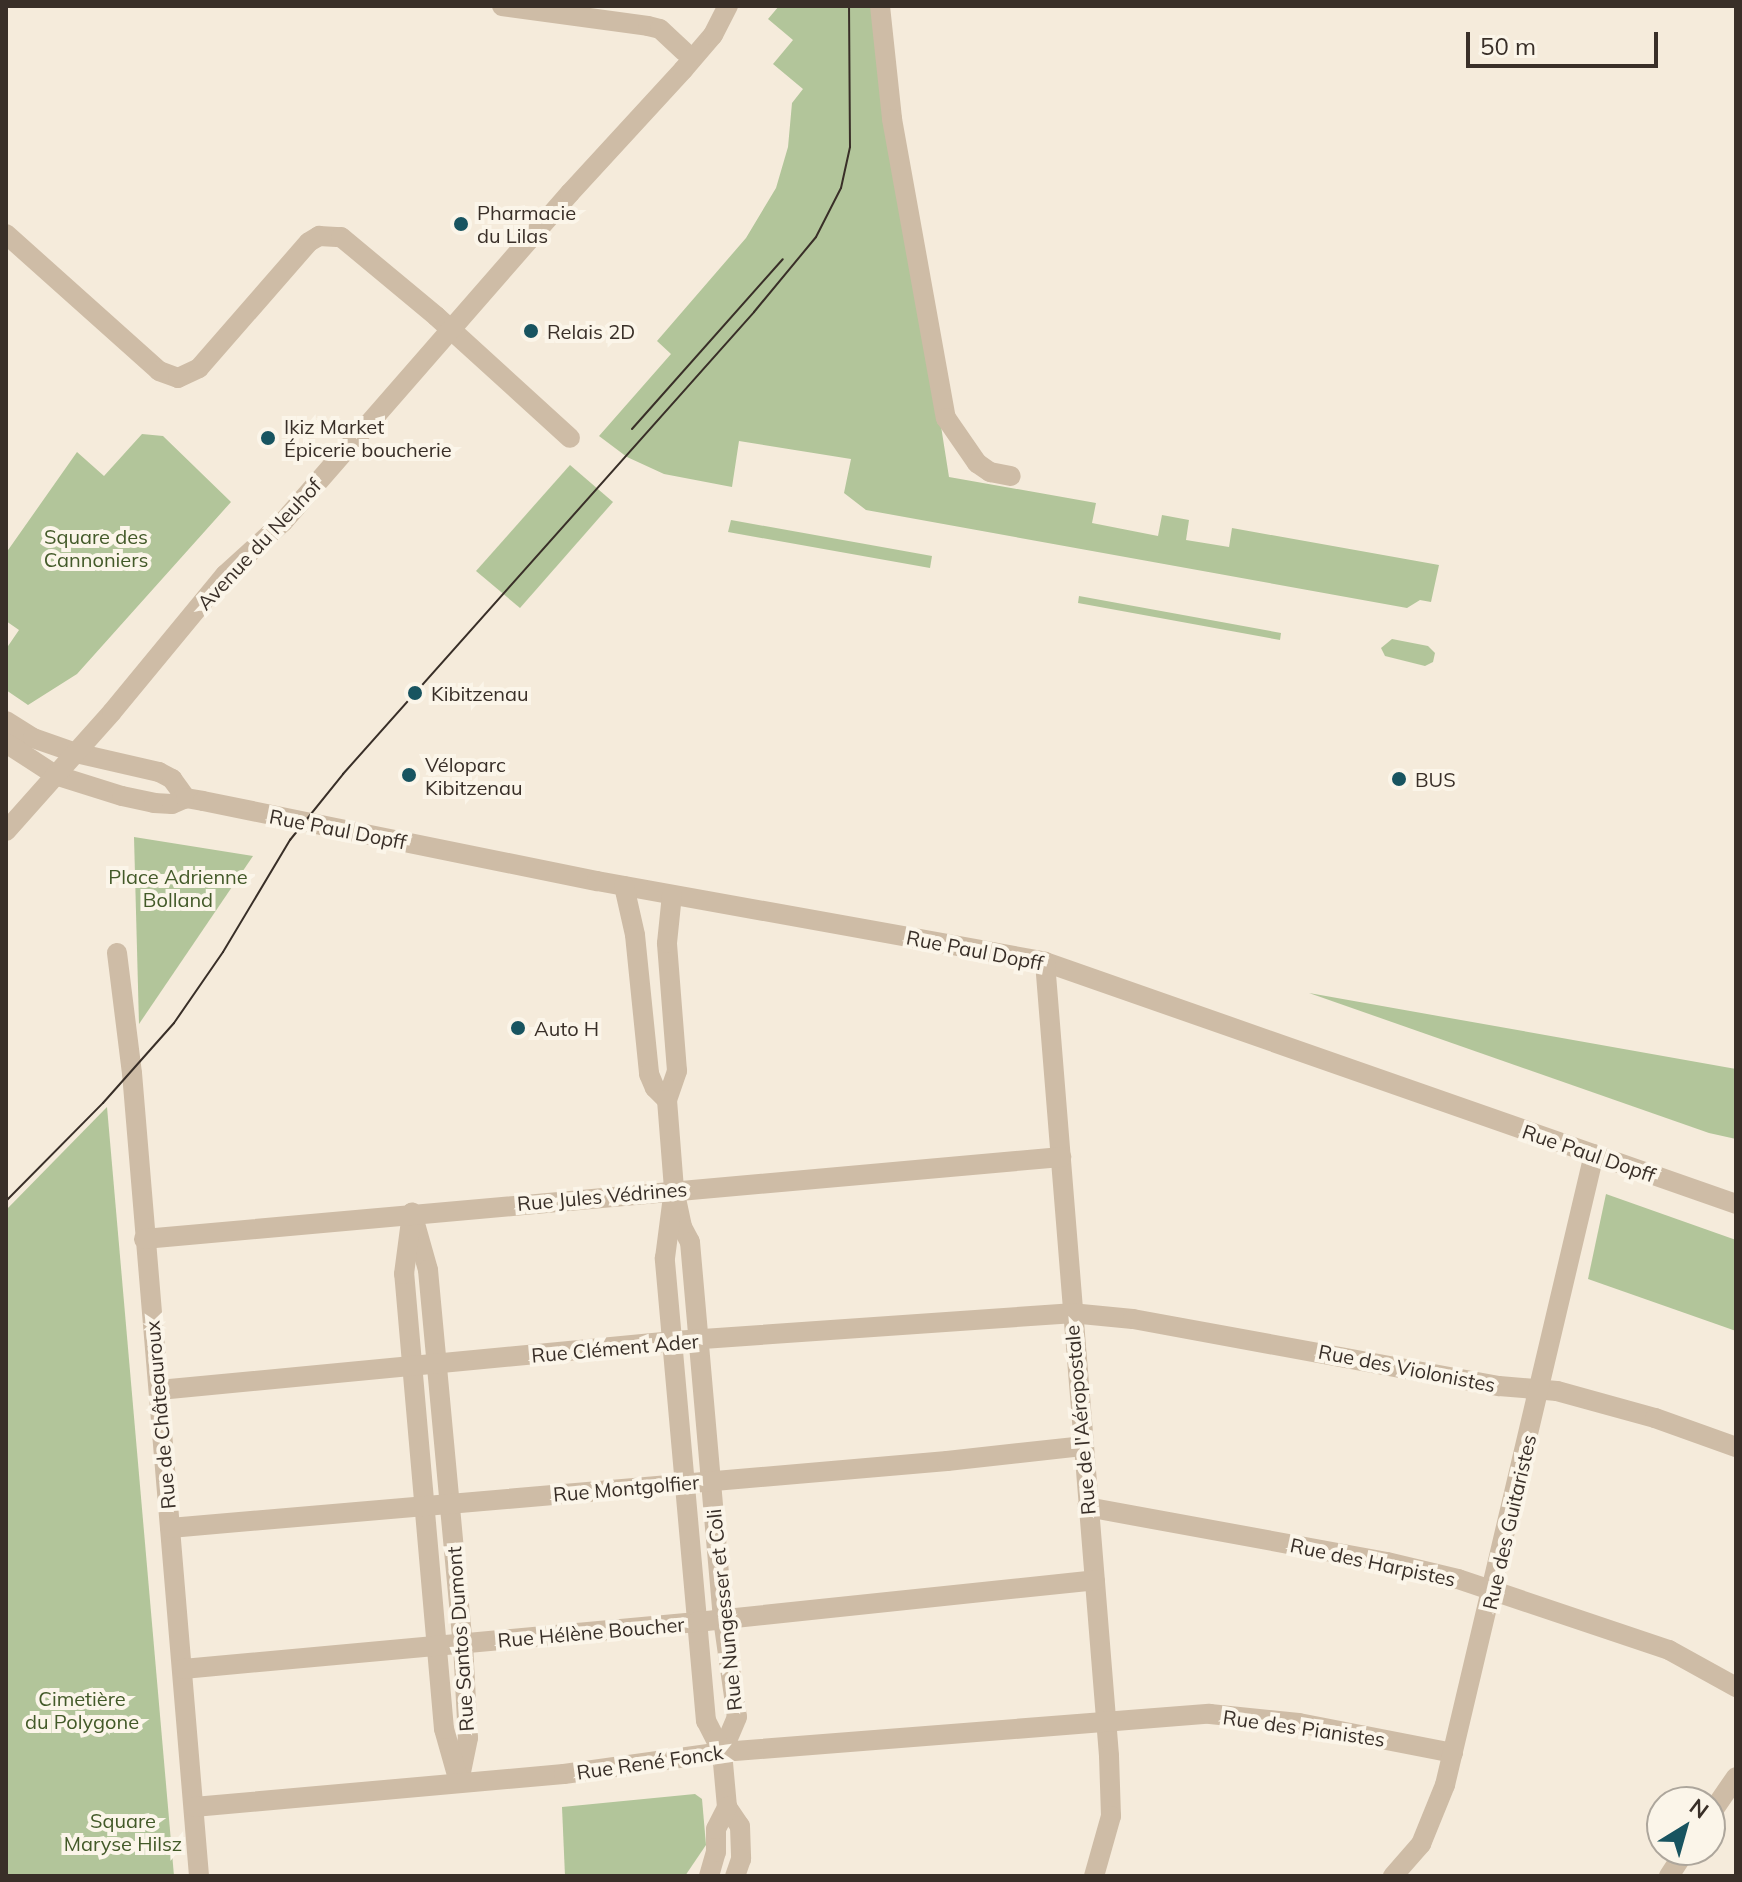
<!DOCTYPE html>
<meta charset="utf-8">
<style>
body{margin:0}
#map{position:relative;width:1742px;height:1882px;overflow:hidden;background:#f5ebdb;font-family:Mulish,sans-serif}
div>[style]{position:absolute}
.green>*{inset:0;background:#b2c59a}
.minor>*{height:20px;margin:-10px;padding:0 10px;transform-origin:10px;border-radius:10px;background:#cebca6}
.tram>*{height:2px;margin:-1px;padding:0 1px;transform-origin:1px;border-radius:1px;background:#392f28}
.dots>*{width:22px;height:22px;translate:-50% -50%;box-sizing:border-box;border:4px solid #fbf5e9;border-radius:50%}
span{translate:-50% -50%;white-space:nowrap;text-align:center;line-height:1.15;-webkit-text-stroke:8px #fbf5e9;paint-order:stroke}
.poi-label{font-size:20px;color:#392f28}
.left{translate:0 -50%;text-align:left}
.park-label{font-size:20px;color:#435a29}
.street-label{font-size:20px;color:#392f28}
.frame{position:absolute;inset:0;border:8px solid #392f28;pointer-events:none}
.north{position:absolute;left:1646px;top:1786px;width:80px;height:80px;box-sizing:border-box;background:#fbf5e9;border:2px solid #ada69c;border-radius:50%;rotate:37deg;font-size:22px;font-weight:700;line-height:32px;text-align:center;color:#392f28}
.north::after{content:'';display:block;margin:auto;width:28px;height:36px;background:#185460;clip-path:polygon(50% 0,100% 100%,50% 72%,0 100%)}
.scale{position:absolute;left:1466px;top:32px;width:192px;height:36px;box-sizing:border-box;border:4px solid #392f28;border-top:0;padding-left:10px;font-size:24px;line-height:28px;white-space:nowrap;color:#392f28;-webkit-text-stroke:6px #fbf5e9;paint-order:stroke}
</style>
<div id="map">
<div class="green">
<i style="clip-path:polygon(779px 6px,875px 6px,949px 477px,1096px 503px,1092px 523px,1158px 536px,1162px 515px,1189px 520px,1186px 540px,1229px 547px,1232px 528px,1439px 565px,1431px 602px,1420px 600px,1407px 608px,866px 510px,844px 493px,851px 459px,739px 441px,732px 487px,664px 474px,627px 457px,599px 436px,671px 354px,657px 341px,746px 238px,776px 188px,788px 147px,792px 103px,803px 89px,773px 64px,793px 40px,768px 19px)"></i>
<i style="clip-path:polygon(142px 434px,163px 436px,231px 502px,77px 674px,28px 705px,6px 690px,6px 649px,19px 630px,6px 621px,6px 553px,77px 452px,104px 476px)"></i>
<i style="clip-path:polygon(570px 465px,613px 502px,520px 608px,476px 571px)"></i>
<i style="clip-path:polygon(731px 520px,932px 556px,930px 568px,728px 532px)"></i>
<i style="clip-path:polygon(1079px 596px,1281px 633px,1280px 640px,1078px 603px)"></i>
<i style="clip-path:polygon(1392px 639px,1428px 646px,1435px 653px,1433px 662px,1425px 666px,1385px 656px,1381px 648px)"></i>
<i style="clip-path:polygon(134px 837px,253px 856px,139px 1024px)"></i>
<i style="clip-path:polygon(1309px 993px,1736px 1069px,1736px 1139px,1709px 1133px)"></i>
<i style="clip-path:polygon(107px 1107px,174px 1876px,6px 1876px,6px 1210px)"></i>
<i style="clip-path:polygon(1606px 1194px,1736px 1240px,1736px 1331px,1588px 1279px)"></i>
<i style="clip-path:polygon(695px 1794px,702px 1799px,706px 1845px,685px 1876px,565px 1876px,562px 1807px)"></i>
</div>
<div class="minor">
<i style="left:502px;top:6px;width:147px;rotate:7.8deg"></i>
<i style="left:648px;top:26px;width:12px;rotate:14deg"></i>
<i style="left:660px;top:29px;width:33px;rotate:43deg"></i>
<i style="left:880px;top:6px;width:114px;rotate:83.9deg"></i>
<i style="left:892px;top:119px;width:304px;rotate:79.8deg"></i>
<i style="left:946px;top:418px;width:55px;rotate:55.4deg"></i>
<i style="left:977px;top:463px;width:16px;rotate:35deg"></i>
<i style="left:990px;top:472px;width:21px;rotate:11deg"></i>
<i style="left:6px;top:234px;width:205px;rotate:41.8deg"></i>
<i style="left:159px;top:371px;width:20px;rotate:20deg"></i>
<i style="left:178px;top:378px;width:23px;rotate:-25deg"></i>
<i style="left:199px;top:368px;width:167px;rotate:-48.9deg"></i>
<i style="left:309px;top:242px;width:12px;rotate:-31deg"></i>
<i style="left:319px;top:236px;width:22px;rotate:3deg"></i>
<i style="left:341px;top:237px;width:124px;rotate:39.7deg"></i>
<i style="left:436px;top:316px;width:181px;rotate:42.3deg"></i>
<i style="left:6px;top:721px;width:32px;rotate:32deg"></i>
<i style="left:33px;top:738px;width:46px;rotate:19.2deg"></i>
<i style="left:76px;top:753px;width:85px;rotate:12.9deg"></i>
<i style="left:159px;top:772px;width:15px;rotate:28deg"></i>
<i style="left:172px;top:779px;width:24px;rotate:54deg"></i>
<i style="left:6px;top:743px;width:59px;rotate:33.1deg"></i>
<i style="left:55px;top:775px;width:70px;rotate:17.4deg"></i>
<i style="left:122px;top:796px;width:33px;rotate:12deg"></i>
<i style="left:154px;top:803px;width:18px;rotate:3deg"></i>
<i style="left:172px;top:804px;width:15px;rotate:-23deg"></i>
<i style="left:186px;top:798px;width:17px;rotate:10deg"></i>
<i style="left:203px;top:801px;width:402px;rotate:11.5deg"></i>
<i style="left:597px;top:881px;width:455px;rotate:10.2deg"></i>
<i style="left:1045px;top:962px;width:732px;rotate:19.3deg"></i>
<i style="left:6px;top:831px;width:159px;rotate:-48.3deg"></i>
<i style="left:112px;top:712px;width:178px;rotate:-50.5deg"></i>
<i style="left:225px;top:575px;width:79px;rotate:-42.4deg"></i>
<i style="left:283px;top:522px;width:437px;rotate:-48.9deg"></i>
<i style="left:570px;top:193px;width:167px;rotate:-47.4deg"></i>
<i style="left:683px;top:70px;width:46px;rotate:-49.4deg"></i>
<i style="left:713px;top:35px;width:33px;rotate:-63deg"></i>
<i style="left:624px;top:886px;width:50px;rotate:77.3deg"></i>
<i style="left:635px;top:935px;width:140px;rotate:84.2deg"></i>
<i style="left:649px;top:1074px;width:15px;rotate:67deg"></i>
<i style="left:655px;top:1088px;width:17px;rotate:45deg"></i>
<i style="left:667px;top:1100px;width:31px;rotate:-71deg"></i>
<i style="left:677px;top:1071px;width:128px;rotate:-94.5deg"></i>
<i style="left:667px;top:943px;width:48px;rotate:-84.1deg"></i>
<i style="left:117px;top:953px;width:121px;rotate:82.9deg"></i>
<i style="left:132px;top:1073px;width:806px;rotate:85.23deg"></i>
<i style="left:1045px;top:962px;width:797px;rotate:85.39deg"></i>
<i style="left:1109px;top:1756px;width:60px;rotate:88.1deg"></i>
<i style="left:1111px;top:1816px;width:62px;rotate:105.8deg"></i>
<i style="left:667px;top:1100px;width:89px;rotate:85.5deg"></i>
<i style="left:674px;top:1189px;width:39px;rotate:78deg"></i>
<i style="left:682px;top:1227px;width:17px;rotate:62deg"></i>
<i style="left:690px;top:1242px;width:378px;rotate:85deg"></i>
<i style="left:723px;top:1619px;width:99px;rotate:81.9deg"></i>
<i style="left:737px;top:1717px;width:38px;rotate:113deg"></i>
<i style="left:722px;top:1752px;width:35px;rotate:-117deg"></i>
<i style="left:706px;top:1721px;width:465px;rotate:-95.1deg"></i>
<i style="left:665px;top:1258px;width:70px;rotate:-82.6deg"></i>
<i style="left:412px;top:1213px;width:59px;rotate:74.3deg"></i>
<i style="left:428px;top:1270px;width:376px;rotate:84.7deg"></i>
<i style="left:463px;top:1644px;width:94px;rotate:87deg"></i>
<i style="left:468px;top:1738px;width:45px;rotate:101.6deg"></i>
<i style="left:459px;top:1782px;width:55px;rotate:-105.8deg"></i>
<i style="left:444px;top:1729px;width:457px;rotate:-95deg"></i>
<i style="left:404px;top:1274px;width:62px;rotate:-82.5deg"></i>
<i style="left:144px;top:1239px;width:921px;rotate:-5.11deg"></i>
<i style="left:159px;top:1390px;width:517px;rotate:-5.44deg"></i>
<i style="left:674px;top:1341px;width:398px;rotate:-4deg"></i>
<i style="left:1071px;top:1313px;width:62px;rotate:5.5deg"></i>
<i style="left:1133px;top:1319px;width:372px;rotate:10.4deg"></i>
<i style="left:1499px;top:1386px;width:58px;rotate:4.9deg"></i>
<i style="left:1557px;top:1391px;width:102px;rotate:15.4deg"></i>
<i style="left:1655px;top:1418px;width:86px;rotate:19.7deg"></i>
<i style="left:1087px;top:1507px;width:305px;rotate:10.4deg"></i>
<i style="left:1387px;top:1562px;width:73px;rotate:13.5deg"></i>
<i style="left:1458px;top:1579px;width:223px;rotate:18.6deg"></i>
<i style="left:1669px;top:1650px;width:77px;rotate:28.9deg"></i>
<i style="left:170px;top:1528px;width:780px;rotate:-4.93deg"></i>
<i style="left:947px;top:1461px;width:136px;rotate:-6.3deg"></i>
<i style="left:183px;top:1669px;width:516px;rotate:-5.22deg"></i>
<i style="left:697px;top:1622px;width:400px;rotate:-6deg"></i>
<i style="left:722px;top:1752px;width:55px;rotate:84.8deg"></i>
<i style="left:727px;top:1807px;width:23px;rotate:56deg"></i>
<i style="left:740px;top:1826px;width:33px;rotate:88deg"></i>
<i style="left:741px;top:1859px;width:18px;rotate:109deg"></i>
<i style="left:194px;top:1807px;width:371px;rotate:-5.1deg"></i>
<i style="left:564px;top:1774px;width:160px;rotate:-7.9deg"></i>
<i style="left:722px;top:1752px;width:489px;rotate:-4.5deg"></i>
<i style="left:1210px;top:1714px;width:89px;rotate:5.8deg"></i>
<i style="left:1299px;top:1723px;width:157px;rotate:11deg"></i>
<i style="left:1710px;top:1815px;width:46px;rotate:-55.6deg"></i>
<i style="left:709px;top:1876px;width:25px;rotate:-74deg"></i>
<i style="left:716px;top:1852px;width:23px;rotate:-90deg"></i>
<i style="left:716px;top:1829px;width:25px;rotate:-63deg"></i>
<i style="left:1393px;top:1876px;width:43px;rotate:-48.8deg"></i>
<i style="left:1421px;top:1844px;width:64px;rotate:-67.9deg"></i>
<i style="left:1445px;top:1785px;width:648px;rotate:-76.71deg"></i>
<i style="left:1669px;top:1876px;width:31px;rotate:-57deg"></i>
</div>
<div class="tram">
<i style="left:632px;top:429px;width:227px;rotate:-48.4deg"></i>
<i style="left:6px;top:1201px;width:138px;rotate:-45.3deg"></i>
<i style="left:103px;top:1103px;width:107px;rotate:-48.4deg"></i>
<i style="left:174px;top:1023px;width:86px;rotate:-55.4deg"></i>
<i style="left:223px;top:952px;width:131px;rotate:-59.1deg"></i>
<i style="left:290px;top:840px;width:85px;rotate:-51.2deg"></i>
<i style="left:343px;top:774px;width:618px;rotate:-48.34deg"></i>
<i style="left:754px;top:312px;width:97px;rotate:-50.4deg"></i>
<i style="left:816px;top:237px;width:55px;rotate:-63deg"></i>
<i style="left:841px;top:188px;width:42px;rotate:-77.6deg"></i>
<i style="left:850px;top:147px;width:141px;rotate:-90.4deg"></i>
</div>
<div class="dots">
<i style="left:461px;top:224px;background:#185460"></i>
<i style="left:531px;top:331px;background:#185460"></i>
<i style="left:268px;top:438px;background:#185460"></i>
<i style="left:415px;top:693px;background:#185460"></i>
<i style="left:409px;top:775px;background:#185460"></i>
<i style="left:1399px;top:779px;background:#185460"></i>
<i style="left:518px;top:1028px;background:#185460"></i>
</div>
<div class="poi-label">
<span class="left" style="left:477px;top:224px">Pharmacie<br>du Lilas</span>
<span class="left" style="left:547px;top:331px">Relais 2D</span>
<span class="left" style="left:284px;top:438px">Ikiz Market<br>Épicerie boucherie</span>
<span class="left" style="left:431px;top:693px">Kibitzenau</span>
<span class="left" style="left:425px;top:776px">Véloparc<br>Kibitzenau</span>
<span class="left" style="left:1415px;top:779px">BUS</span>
<span class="left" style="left:534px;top:1028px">Auto H</span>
</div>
<div class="park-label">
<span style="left:96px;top:548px">Square des<br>Cannoniers</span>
<span style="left:178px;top:888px">Place Adrienne<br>Bolland</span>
<span style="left:82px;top:1710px">Cimetière<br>du Polygone</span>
<span style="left:123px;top:1832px">Square<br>Maryse Hilsz</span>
</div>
<div class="street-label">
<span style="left:259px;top:544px;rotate:-47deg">Avenue du Neuhof</span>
<span style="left:338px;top:829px;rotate:11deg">Rue Paul Dopff</span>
<span style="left:975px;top:950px;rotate:11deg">Rue Paul Dopff</span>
<span style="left:1589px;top:1153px;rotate:19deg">Rue Paul Dopff</span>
<span style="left:602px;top:1196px;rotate:-5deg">Rue Jules Védrines</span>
<span style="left:615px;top:1348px;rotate:-5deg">Rue Clément Ader</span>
<span style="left:1407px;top:1368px;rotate:11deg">Rue des Violonistes</span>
<span style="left:160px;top:1415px;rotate:-95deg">Rue de Châteauroux</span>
<span style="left:1080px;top:1420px;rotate:-95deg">Rue de l'Aéropostale</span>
<span style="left:626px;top:1488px;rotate:-5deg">Rue Montgolfier</span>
<span style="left:1509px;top:1522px;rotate:-77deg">Rue des Guitaristes</span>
<span style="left:1373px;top:1562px;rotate:12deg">Rue des Harpistes</span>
<span style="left:724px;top:1610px;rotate:-96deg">Rue Nungesser et Coli</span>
<span style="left:591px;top:1632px;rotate:-5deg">Rue Hélène Boucher</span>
<span style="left:460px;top:1639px;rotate:-94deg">Rue Santos Dumont</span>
<span style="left:1304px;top:1728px;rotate:8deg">Rue des Pianistes</span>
<span style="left:650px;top:1762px;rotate:-8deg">Rue René Fonck</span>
</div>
<div class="frame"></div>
<div class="north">N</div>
<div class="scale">50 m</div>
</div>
